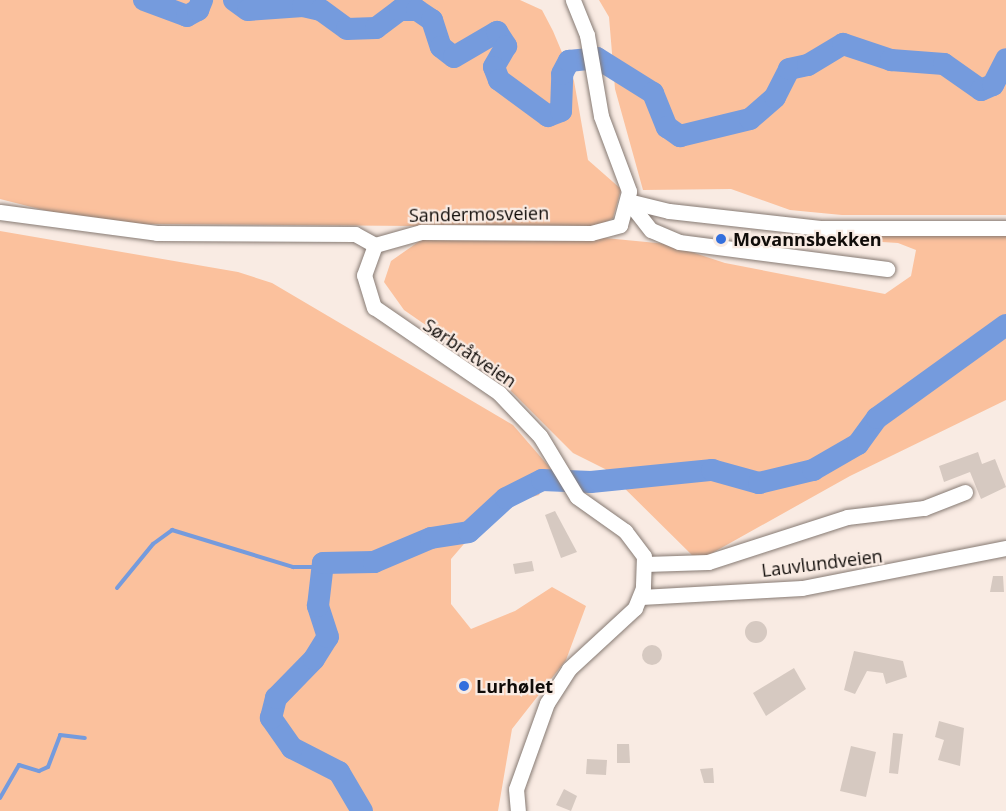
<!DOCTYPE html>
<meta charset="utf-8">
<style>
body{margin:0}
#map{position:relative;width:1006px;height:811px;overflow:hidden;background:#f9ebe3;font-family:"Open Sans",sans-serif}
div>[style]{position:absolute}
.green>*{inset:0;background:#fbc19d}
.stream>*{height:4px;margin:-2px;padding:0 2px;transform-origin:2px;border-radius:2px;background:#759bdd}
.river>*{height:22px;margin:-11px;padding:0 11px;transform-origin:11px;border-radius:11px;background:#759bdd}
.building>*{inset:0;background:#d6c9c1}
.round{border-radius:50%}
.roads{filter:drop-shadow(0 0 2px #867a73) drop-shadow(0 0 2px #867a73)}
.minor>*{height:15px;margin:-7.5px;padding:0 7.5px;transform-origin:7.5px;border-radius:7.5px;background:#fff}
.dots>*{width:16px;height:16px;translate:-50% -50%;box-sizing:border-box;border:3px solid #f9ebe3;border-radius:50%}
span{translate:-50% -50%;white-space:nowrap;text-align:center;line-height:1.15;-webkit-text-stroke:4.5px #f9ebe3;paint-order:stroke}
.street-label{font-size:18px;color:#100c09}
.poi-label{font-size:18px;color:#100c09;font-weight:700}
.left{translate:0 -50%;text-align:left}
</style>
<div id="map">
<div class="green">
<i style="clip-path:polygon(0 0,520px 0,542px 10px,553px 31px,574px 81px,588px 160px,621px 189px,613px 218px,599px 226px,558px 227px,139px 224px,79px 219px,0 199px)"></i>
<i style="clip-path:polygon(599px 0,1006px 0,1006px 215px,842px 215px,790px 210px,731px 189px,643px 190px,615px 89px,609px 17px)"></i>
<i style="clip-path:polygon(841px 230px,1006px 235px,1006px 400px,850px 476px,698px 561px,605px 469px,573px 453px,489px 369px,404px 310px,384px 282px,391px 261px,421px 240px,605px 238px,667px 244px,725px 263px,885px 294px,911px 276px,916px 250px,898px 243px,836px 239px)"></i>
<i style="clip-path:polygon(0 231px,238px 272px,272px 283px,513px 425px,551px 469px,539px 495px,495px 508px,451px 559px,451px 604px,471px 629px,515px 611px,552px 587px,586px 606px,566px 660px,512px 729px,498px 811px,0 811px)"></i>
</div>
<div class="stream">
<i style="left:117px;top:588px;width:57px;rotate:-50.7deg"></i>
<i style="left:153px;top:544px;width:24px;rotate:-36deg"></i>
<i style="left:172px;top:530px;width:127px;rotate:17deg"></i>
<i style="left:293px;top:567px;width:27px"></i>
<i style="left:0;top:798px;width:38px;rotate:-60deg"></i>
<i style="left:19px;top:765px;width:21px;rotate:17deg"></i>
<i style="left:39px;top:771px;width:10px;rotate:-24deg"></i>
<i style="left:48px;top:767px;width:34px;rotate:-69deg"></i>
<i style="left:60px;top:735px;width:25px;rotate:7deg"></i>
</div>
<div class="river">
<i style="left:144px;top:0;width:46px;rotate:20.4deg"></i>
<i style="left:187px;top:16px;width:13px;rotate:-29deg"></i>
<i style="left:198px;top:10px;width:11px;rotate:-68deg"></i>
<i style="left:234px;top:0;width:17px;rotate:36deg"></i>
<i style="left:248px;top:10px;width:55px;rotate:-4.2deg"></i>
<i style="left:303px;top:6px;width:18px;rotate:13deg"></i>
<i style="left:321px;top:10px;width:32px;rotate:36deg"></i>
<i style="left:347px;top:29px;width:29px;rotate:-2deg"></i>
<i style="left:376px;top:28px;width:30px;rotate:-37deg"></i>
<i style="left:400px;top:10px;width:17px"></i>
<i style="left:417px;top:10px;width:18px;rotate:34deg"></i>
<i style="left:432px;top:20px;width:28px;rotate:72deg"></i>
<i style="left:441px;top:47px;width:16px;rotate:38deg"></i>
<i style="left:454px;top:57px;width:50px;rotate:-30.2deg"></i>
<i style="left:497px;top:32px;width:17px;rotate:57deg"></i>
<i style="left:506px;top:46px;width:24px;rotate:120deg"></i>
<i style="left:494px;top:67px;width:14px;rotate:69deg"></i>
<i style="left:499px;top:80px;width:61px;rotate:36.3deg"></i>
<i style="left:548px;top:116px;width:14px;rotate:-21deg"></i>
<i style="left:561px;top:111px;width:37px;rotate:-88deg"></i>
<i style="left:562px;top:74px;width:15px;rotate:-62deg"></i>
<i style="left:569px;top:61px;width:28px;rotate:-6deg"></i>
<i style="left:597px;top:58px;width:66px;rotate:32deg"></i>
<i style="left:653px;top:93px;width:37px;rotate:68deg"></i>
<i style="left:667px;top:127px;width:16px;rotate:35deg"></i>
<i style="left:680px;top:136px;width:72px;rotate:-13.7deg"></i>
<i style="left:750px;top:119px;width:33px;rotate:-41deg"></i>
<i style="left:775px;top:97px;width:31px;rotate:-63deg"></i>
<i style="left:789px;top:69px;width:19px;rotate:-12deg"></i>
<i style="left:808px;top:65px;width:41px;rotate:-31deg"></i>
<i style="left:843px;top:44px;width:51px;rotate:18.4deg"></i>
<i style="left:891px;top:60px;width:53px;rotate:4.3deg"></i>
<i style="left:944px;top:64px;width:45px;rotate:35.1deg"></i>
<i style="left:981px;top:90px;width:13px;rotate:-23deg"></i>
<i style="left:993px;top:85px;width:29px;rotate:-63deg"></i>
<i style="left:362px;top:811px;width:45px;rotate:-120.5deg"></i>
<i style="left:339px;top:772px;width:53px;rotate:-152.9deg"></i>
<i style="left:292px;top:748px;width:37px;rotate:-125deg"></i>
<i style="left:271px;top:718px;width:21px;rotate:-76deg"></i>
<i style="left:276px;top:698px;width:54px;rotate:-45.7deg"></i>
<i style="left:314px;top:659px;width:26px;rotate:-58deg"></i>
<i style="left:328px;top:637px;width:33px;rotate:-108deg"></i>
<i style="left:318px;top:606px;width:43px;rotate:-83.4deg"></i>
<i style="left:323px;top:563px;width:51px;rotate:-1.1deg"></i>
<i style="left:374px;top:562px;width:62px;rotate:-22.8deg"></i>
<i style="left:431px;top:538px;width:38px;rotate:-9deg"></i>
<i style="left:469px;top:532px;width:50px;rotate:-42.6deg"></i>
<i style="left:506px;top:498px;width:40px;rotate:-26.6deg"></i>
<i style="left:542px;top:480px;width:49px;rotate:2.3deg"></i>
<i style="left:591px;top:482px;width:122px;rotate:-5.7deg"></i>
<i style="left:712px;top:470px;width:49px;rotate:15.5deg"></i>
<i style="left:759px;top:483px;width:56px;rotate:-13.5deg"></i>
<i style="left:813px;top:470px;width:52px;rotate:-30deg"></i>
<i style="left:858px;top:444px;width:32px;rotate:-54deg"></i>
<i style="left:877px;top:418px;width:159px;rotate:-35.8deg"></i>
</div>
<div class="building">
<i style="clip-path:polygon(978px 452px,982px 464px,995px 459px,1006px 487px,981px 499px,970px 472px,944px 482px,939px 466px)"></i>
<i style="clip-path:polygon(555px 511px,577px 552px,561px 558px,545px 515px)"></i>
<i style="clip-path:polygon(532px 561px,534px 571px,515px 574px,513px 564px)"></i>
<i style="clip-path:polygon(993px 576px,1003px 576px,1004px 592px,990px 592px)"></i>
<i class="round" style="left:745px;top:621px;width:22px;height:22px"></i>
<i class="round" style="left:642px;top:645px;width:20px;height:20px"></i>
<i style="clip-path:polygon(854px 651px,903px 661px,907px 677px,886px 684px,883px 673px,867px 671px,855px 694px,844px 690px)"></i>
<i style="clip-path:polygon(794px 668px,806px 689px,766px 716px,753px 693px)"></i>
<i style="clip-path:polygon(939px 721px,964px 728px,960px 766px,938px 760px,944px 740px,935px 737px)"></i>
<i style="clip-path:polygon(893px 733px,903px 734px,898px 774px,889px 773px)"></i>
<i style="clip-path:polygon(617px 744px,629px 744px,630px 763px,617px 763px)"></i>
<i style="clip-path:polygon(851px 746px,876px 752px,866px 797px,840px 791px)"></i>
<i style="clip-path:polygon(587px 759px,607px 760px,606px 775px,586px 774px)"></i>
<i style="clip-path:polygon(713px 768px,714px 783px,704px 783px,700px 769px)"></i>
<i style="clip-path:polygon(564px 789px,577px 796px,571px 811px,556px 805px)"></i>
</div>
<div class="roads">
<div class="minor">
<i style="left:628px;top:201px;width:42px;rotate:13.7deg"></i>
<i style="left:669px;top:211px;width:152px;rotate:6.4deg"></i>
<i style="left:820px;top:228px;width:186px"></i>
<i style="left:628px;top:201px;width:37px;rotate:52deg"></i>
<i style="left:651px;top:230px;width:30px;rotate:23deg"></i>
<i style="left:679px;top:242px;width:210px;rotate:7.4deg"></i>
<i style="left:0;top:212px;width:158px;rotate:7.6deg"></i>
<i style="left:157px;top:233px;width:198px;rotate:0.3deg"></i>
<i style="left:355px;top:234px;width:23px;rotate:29deg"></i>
<i style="left:375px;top:245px;width:32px;rotate:110deg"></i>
<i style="left:364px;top:275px;width:34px;rotate:73deg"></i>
<i style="left:374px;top:307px;width:152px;rotate:34.5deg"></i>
<i style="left:499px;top:393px;width:59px;rotate:46.4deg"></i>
<i style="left:540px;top:436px;width:71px;rotate:58.8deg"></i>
<i style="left:577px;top:497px;width:59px;rotate:35.3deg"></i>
<i style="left:625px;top:531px;width:31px;rotate:53deg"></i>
<i style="left:644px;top:556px;width:32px;rotate:92deg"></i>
<i style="left:643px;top:588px;width:22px;rotate:112deg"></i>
<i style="left:635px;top:608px;width:90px;rotate:137.3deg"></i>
<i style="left:569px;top:669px;width:40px;rotate:122.9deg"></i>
<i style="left:547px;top:703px;width:91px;rotate:109.8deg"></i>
<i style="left:516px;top:789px;width:22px;rotate:85deg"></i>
<i style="left:375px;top:245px;width:48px;rotate:-15.8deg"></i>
<i style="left:421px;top:232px;width:170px;rotate:0.3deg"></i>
<i style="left:591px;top:233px;width:30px;rotate:-15deg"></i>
<i style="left:620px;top:225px;width:35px;rotate:-75deg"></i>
<i style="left:629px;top:191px;width:80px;rotate:-110.5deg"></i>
<i style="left:601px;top:116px;width:82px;rotate:-99.8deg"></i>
<i style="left:587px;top:35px;width:38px;rotate:-112deg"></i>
<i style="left:645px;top:564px;width:63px;rotate:-1.8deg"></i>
<i style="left:708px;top:562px;width:146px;rotate:-17.9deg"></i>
<i style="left:847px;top:517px;width:78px;rotate:-6.7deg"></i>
<i style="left:924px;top:508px;width:44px;rotate:-21.3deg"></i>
<i style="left:641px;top:597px;width:161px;rotate:-3.2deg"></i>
<i style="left:802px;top:588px;width:208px;rotate:-11.1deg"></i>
</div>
</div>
<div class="dots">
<i style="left:721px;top:239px;background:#336fdd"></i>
<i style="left:464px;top:686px;background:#336fdd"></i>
</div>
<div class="street-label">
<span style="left:479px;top:214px;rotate:-1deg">Sandermosveien</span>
<span style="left:470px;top:353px;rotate:34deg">Sørbråtveien</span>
<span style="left:822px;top:563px;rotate:-7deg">Lauvlundveien</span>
</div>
<div class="poi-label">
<span class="left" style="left:733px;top:239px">Movannsbekken</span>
<span class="left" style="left:476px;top:686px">Lurhølet</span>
</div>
</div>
